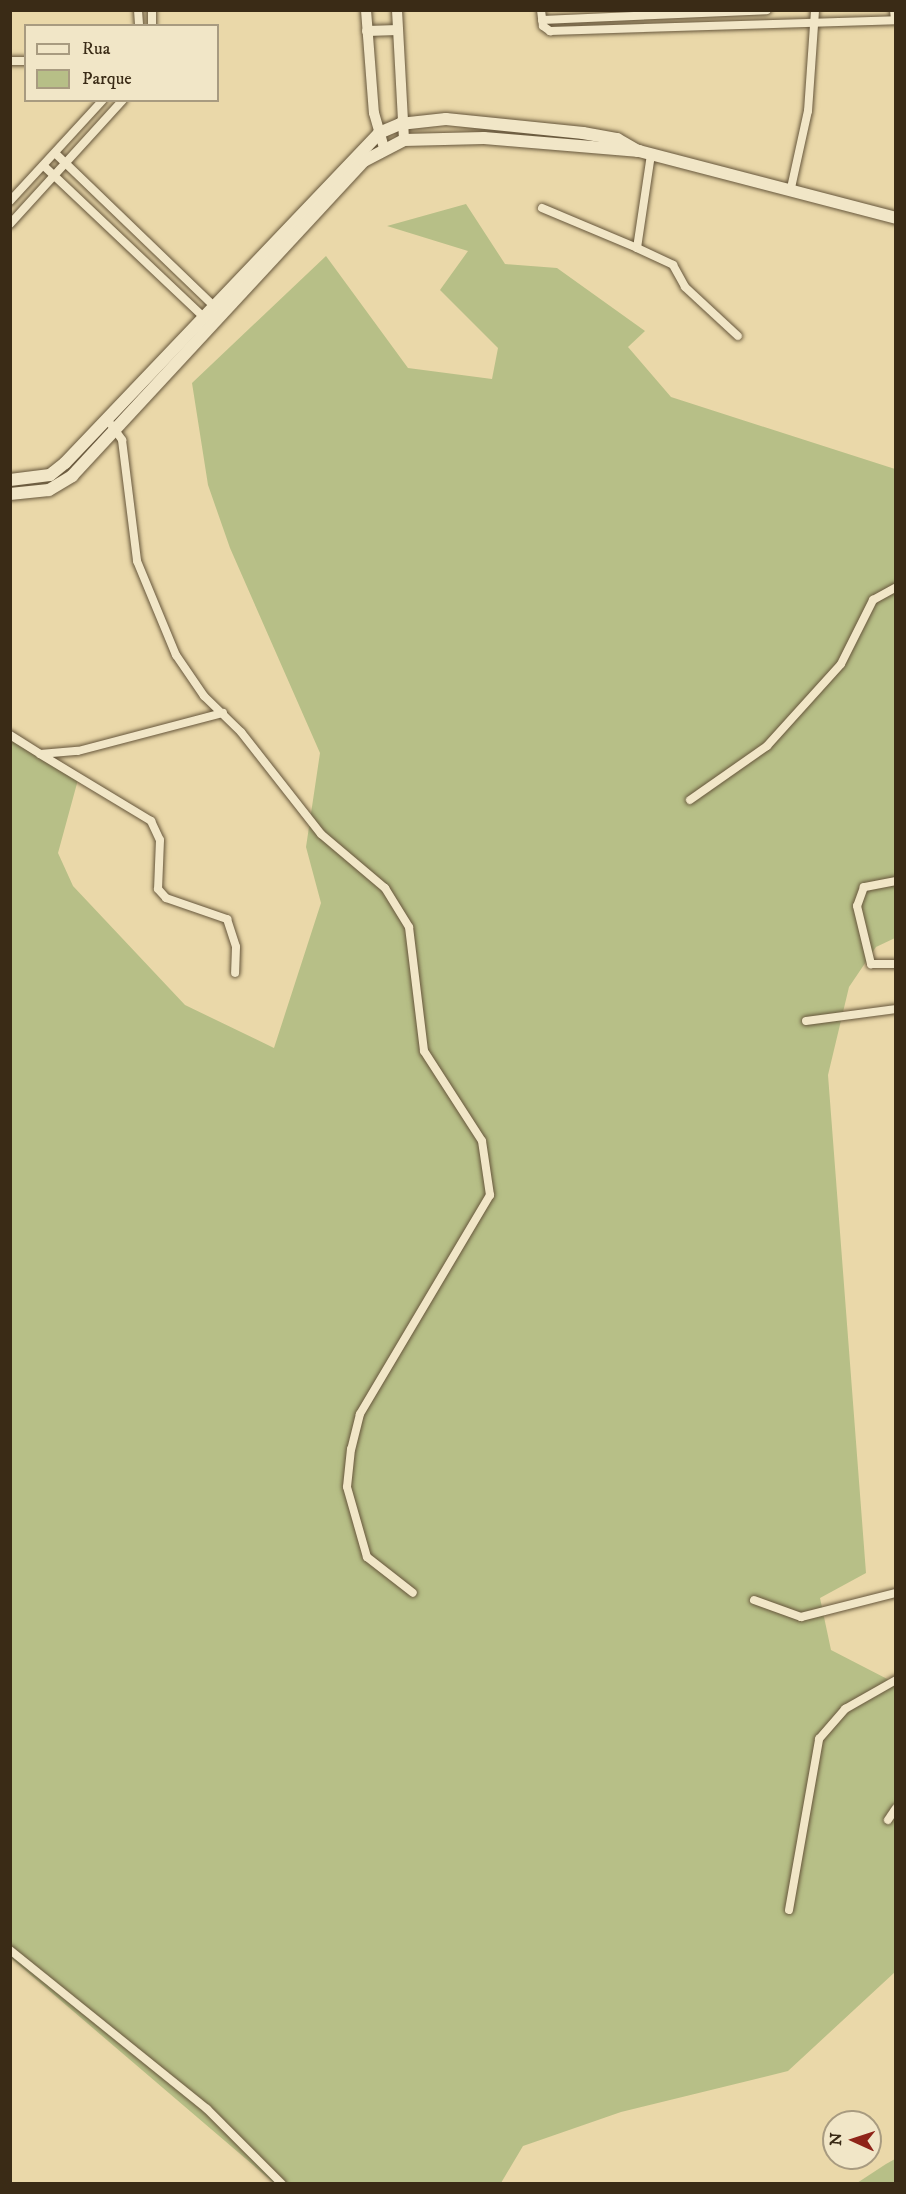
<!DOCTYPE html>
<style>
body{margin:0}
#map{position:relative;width:906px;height:2194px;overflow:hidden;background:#ead8a9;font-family:"IM FELL DW Pica",serif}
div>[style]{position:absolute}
.green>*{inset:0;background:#b7bf87}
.roads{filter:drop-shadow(0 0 2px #66563b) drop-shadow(0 0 2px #66563b)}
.minor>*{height:8px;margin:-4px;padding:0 4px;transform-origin:4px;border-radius:4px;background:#f1e6c7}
.tertiary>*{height:10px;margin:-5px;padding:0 5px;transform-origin:5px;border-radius:5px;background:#f1e6c7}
.secondary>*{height:12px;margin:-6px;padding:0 6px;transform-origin:6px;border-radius:6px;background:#f1e6c7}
span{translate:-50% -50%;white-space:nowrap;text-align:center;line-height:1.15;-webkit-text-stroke:5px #f1e6c7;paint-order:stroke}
.frame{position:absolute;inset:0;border:12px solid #3a2b16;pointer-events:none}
.legend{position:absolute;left:24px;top:24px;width:195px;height:78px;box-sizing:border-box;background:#f1e6c7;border:2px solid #a89b80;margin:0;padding:8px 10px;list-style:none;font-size:18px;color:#3a2b16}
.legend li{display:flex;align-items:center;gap:12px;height:30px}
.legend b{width:30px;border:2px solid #a89b80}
.north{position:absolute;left:822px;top:2110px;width:60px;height:60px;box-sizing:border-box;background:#f1e6c7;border:2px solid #a89b80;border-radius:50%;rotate:273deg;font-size:16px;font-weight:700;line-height:24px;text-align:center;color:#3a2b16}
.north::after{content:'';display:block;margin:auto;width:21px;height:27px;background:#8f2418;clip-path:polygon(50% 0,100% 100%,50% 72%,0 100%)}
</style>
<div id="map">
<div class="green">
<i style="clip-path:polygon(466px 204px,505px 264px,557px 268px,645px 331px,628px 347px,671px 397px,895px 469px,895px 938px,876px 947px,849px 987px,828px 1075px,866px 1573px,820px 1598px,831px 1650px,895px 1683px,895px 1972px,788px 2071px,621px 2112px,523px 2146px,501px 2183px,274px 2183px,11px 1958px,10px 731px,79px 776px,58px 853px,73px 886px,185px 1005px,274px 1048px,321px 903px,306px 847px,320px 753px,230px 548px,208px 485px,192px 383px,326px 256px,408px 368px,492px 379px,498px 348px,440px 290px,468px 251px,387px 226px)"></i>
<i style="clip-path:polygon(895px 2159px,895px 2183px,857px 2183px,886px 2164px)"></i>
</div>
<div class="roads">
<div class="minor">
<i style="left:138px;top:10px;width:16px;rotate:86deg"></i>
<i style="left:152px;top:10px;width:16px;rotate:90deg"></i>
<i style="left:541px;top:10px;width:16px;rotate:83deg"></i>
<i style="left:543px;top:26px;width:9px;rotate:36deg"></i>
<i style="left:550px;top:31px;width:346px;rotate:-1.8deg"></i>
<i style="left:894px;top:10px;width:10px;rotate:84deg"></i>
<i style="left:542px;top:20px;width:225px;rotate:-2.5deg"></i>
<i style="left:10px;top:61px;width:16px"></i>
<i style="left:56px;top:154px;width:225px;rotate:43.9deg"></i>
<i style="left:45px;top:167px;width:221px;rotate:43.4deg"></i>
<i style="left:791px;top:188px;width:79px;rotate:-77.6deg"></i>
<i style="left:808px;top:111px;width:101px;rotate:-86deg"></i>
<i style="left:10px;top:201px;width:137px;rotate:-47.4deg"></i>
<i style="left:542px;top:208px;width:103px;rotate:22.8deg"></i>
<i style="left:637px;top:248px;width:95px;rotate:-81.5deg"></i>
<i style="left:10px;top:224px;width:168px;rotate:-47.7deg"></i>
<i style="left:637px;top:248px;width:40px;rotate:25deg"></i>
<i style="left:673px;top:265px;width:25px;rotate:61deg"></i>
<i style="left:685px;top:287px;width:72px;rotate:42.8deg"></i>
<i style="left:107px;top:419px;width:26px;rotate:54deg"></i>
<i style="left:122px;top:440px;width:122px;rotate:82.9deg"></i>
<i style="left:137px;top:561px;width:102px;rotate:67.5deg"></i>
<i style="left:176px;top:655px;width:50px;rotate:55.7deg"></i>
<i style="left:204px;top:696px;width:52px;rotate:44.2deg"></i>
<i style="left:241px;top:732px;width:130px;rotate:51.9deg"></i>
<i style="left:321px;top:834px;width:84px;rotate:40.2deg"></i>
<i style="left:385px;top:888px;width:46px;rotate:58.4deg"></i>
<i style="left:409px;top:927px;width:125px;rotate:83.1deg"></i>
<i style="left:424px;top:1051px;width:107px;rotate:57.2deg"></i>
<i style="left:482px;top:1141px;width:55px;rotate:81.6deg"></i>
<i style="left:490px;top:1195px;width:255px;rotate:120.7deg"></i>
<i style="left:360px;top:1414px;width:36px;rotate:104deg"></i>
<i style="left:351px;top:1449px;width:38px;rotate:96deg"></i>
<i style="left:347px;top:1487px;width:73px;rotate:74.1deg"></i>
<i style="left:367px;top:1557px;width:58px;rotate:38deg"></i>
<i style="left:10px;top:735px;width:36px;rotate:32deg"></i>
<i style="left:40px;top:754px;width:38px;rotate:-5deg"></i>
<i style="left:78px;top:751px;width:150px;rotate:-14.7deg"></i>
<i style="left:40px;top:754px;width:130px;rotate:31.1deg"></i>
<i style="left:151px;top:821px;width:21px;rotate:65deg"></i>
<i style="left:160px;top:840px;width:49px;rotate:92.3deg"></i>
<i style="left:158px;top:889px;width:12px;rotate:48deg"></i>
<i style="left:166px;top:898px;width:65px;rotate:19deg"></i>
<i style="left:227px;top:919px;width:29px;rotate:72deg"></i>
<i style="left:236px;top:947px;width:26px;rotate:92deg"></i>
<i style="left:690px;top:800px;width:94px;rotate:-35deg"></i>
<i style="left:767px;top:746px;width:110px;rotate:-47.9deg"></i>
<i style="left:841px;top:664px;width:72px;rotate:-63.4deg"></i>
<i style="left:873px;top:600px;width:26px;rotate:-29deg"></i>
<i style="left:896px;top:881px;width:33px;rotate:169deg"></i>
<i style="left:864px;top:887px;width:20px;rotate:110deg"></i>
<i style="left:857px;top:906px;width:60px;rotate:76.4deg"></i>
<i style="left:871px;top:964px;width:25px"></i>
<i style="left:806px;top:1021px;width:91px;rotate:-7.6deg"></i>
<i style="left:754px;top:1600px;width:50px;rotate:19.9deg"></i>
<i style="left:801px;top:1617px;width:98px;rotate:-14.2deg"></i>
<i style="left:888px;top:1820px;width:14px;rotate:-56deg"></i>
<i style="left:789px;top:1910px;width:174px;rotate:-80deg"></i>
<i style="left:819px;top:1739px;width:40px;rotate:-49deg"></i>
<i style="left:845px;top:1709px;width:59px;rotate:-29.6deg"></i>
<i style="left:10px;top:1950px;width:253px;rotate:38.9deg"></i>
<i style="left:207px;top:2109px;width:106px;rotate:45deg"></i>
</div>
<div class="tertiary">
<i style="left:366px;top:10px;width:103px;rotate:85.6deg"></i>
<i style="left:374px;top:113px;width:36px;rotate:74deg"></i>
<i style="left:397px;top:10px;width:130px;rotate:86.9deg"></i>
<i style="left:367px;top:31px;width:31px;rotate:-2deg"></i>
</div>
<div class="secondary">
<i style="left:10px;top:480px;width:40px;rotate:-7.1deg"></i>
<i style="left:50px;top:475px;width:19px;rotate:-39deg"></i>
<i style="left:65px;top:463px;width:456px;rotate:-46.4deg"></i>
<i style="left:379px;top:133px;width:23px;rotate:-23deg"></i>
<i style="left:400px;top:124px;width:46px;rotate:-6.2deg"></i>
<i style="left:446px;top:119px;width:138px;rotate:5.8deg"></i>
<i style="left:583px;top:133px;width:35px;rotate:10deg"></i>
<i style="left:617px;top:139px;width:24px;rotate:30deg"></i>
<i style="left:10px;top:494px;width:39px;rotate:-6deg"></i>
<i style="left:49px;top:490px;width:27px;rotate:-31deg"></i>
<i style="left:72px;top:476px;width:430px;rotate:-47.2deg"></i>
<i style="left:364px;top:161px;width:45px;rotate:-27.7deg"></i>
<i style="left:404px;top:140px;width:80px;rotate:-1.4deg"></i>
<i style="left:484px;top:138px;width:156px;rotate:4.8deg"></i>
<i style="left:639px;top:151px;width:266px;rotate:14.6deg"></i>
</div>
</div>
<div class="frame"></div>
<ul class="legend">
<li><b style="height:8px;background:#f1e6c7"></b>Rua</li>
<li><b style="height:16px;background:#b7bf87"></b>Parque</li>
</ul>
<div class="north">N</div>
</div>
